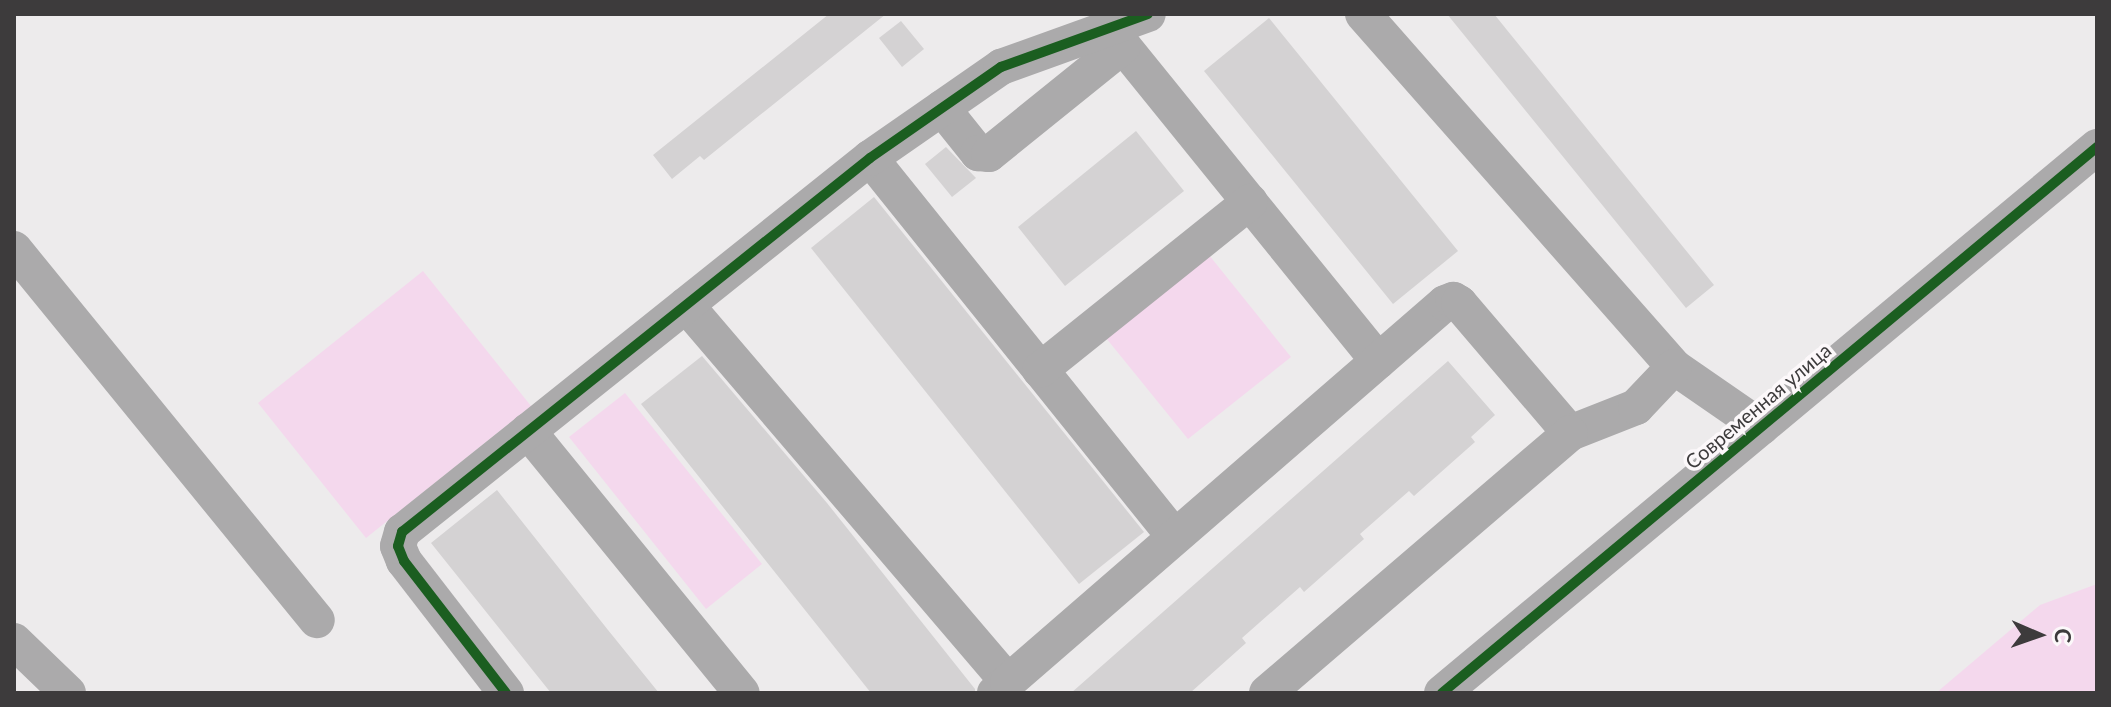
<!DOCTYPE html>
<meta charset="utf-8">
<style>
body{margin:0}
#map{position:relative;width:2111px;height:707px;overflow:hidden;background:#edebec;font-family:Lato,sans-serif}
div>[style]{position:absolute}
.green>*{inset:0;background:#f4d8ed}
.building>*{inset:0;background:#d4d2d3}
.minor>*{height:36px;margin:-18px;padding:0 18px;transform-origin:18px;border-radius:18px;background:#abaaab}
.cycleway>*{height:10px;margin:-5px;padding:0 5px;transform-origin:5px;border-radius:5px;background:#1b5e20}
span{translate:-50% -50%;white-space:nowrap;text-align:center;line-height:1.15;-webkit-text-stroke:7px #fcf8fa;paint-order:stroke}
.street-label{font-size:20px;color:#3d3b3c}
.frame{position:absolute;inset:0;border:16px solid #3d3b3c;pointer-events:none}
.north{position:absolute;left:1999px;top:595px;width:80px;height:80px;-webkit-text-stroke:6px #fcf8fa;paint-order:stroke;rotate:92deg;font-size:22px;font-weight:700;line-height:32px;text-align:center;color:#3d3b3c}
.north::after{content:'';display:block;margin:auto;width:28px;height:36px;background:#3d3b3c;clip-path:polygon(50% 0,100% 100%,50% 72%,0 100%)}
</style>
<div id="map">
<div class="green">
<i style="clip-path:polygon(1209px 255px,1291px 357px,1188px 439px,1106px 338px)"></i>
<i style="clip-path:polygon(423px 271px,531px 406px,366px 538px,258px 403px)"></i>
<i style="clip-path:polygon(625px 393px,762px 564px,706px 609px,569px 437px)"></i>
<i style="clip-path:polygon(2097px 584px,2097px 693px,1936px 693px,2040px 605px)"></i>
</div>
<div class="building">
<i style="clip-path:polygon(829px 14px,886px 14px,704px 160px,700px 156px,672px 179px,653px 155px)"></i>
<i style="clip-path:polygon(1447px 14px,1494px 14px,1714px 285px,1686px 308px)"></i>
<i style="clip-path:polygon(1269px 18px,1458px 251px,1393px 304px,1204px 71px)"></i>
<i style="clip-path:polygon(901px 21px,924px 49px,902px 67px,879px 38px)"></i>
<i style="clip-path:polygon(1136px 131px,1184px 191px,1065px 286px,1018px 227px)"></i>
<i style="clip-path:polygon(946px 147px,976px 178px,952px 197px,925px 164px)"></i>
<i style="clip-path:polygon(874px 197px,1144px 532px,1079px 584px,811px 248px)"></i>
<i style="clip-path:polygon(702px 356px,827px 503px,975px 689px,975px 693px,871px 693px,641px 404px)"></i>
<i style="clip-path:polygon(1448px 361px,1495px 415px,1471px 437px,1475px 442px,1414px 496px,1409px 491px,1360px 534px,1364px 539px,1304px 592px,1300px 587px,1242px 638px,1246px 643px,1190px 693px,1071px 693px)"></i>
<i style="clip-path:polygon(497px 490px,608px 630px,659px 693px,551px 693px,431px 543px)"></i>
</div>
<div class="minor">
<i style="left:1363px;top:14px;width:470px;rotate:48.6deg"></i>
<i style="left:1674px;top:367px;width:106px;rotate:34.6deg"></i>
<i style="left:1107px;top:26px;width:431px;rotate:51deg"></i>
<i style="left:942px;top:108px;width:58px;rotate:51.3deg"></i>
<i style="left:978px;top:153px;width:11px;rotate:5deg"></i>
<i style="left:989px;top:154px;width:172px;rotate:-38.9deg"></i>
<i style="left:870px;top:158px;width:486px;rotate:51.2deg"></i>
<i style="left:14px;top:249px;width:479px;rotate:50.8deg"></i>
<i style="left:686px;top:305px;width:496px;rotate:49.5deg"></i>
<i style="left:1008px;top:682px;width:17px;rotate:140deg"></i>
<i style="left:1040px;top:370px;width:269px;rotate:-38.7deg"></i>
<i style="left:528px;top:431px;width:338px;rotate:50.8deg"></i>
<i style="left:14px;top:641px;width:75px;rotate:43.9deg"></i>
<i style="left:1008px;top:682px;width:578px;rotate:-40.93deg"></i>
<i style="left:1445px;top:303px;width:9px;rotate:-21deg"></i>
<i style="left:1453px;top:300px;width:7px;rotate:27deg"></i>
<i style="left:1459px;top:303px;width:171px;rotate:49.5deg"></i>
<i style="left:1570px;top:433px;width:71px;rotate:-21.5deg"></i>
<i style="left:1636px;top:407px;width:55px;rotate:-46.5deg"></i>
<i style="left:506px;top:693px;width:167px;rotate:-127.7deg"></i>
<i style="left:404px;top:561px;width:16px;rotate:-112deg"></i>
<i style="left:398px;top:546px;width:15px;rotate:-74deg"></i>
<i style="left:402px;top:532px;width:599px;rotate:-38.63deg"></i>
<i style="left:870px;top:158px;width:160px;rotate:-34.8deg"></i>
<i style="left:1001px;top:67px;width:156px;rotate:-19.8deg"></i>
<i style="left:1267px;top:693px;width:399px;rotate:-40.6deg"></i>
<i style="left:1442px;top:693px;width:853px;rotate:-39.81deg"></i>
</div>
<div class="cycleway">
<i style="left:506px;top:693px;width:167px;rotate:-127.7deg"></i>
<i style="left:404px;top:561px;width:16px;rotate:-112deg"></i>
<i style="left:398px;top:546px;width:15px;rotate:-74deg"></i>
<i style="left:402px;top:532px;width:599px;rotate:-38.63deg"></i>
<i style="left:870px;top:158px;width:160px;rotate:-34.8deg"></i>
<i style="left:1001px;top:67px;width:156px;rotate:-19.8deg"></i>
<i style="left:1442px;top:693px;width:853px;rotate:-39.81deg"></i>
</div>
<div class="street-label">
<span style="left:1758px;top:406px;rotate:-40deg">Современная улица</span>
</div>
<div class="frame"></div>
<div class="north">С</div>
</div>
